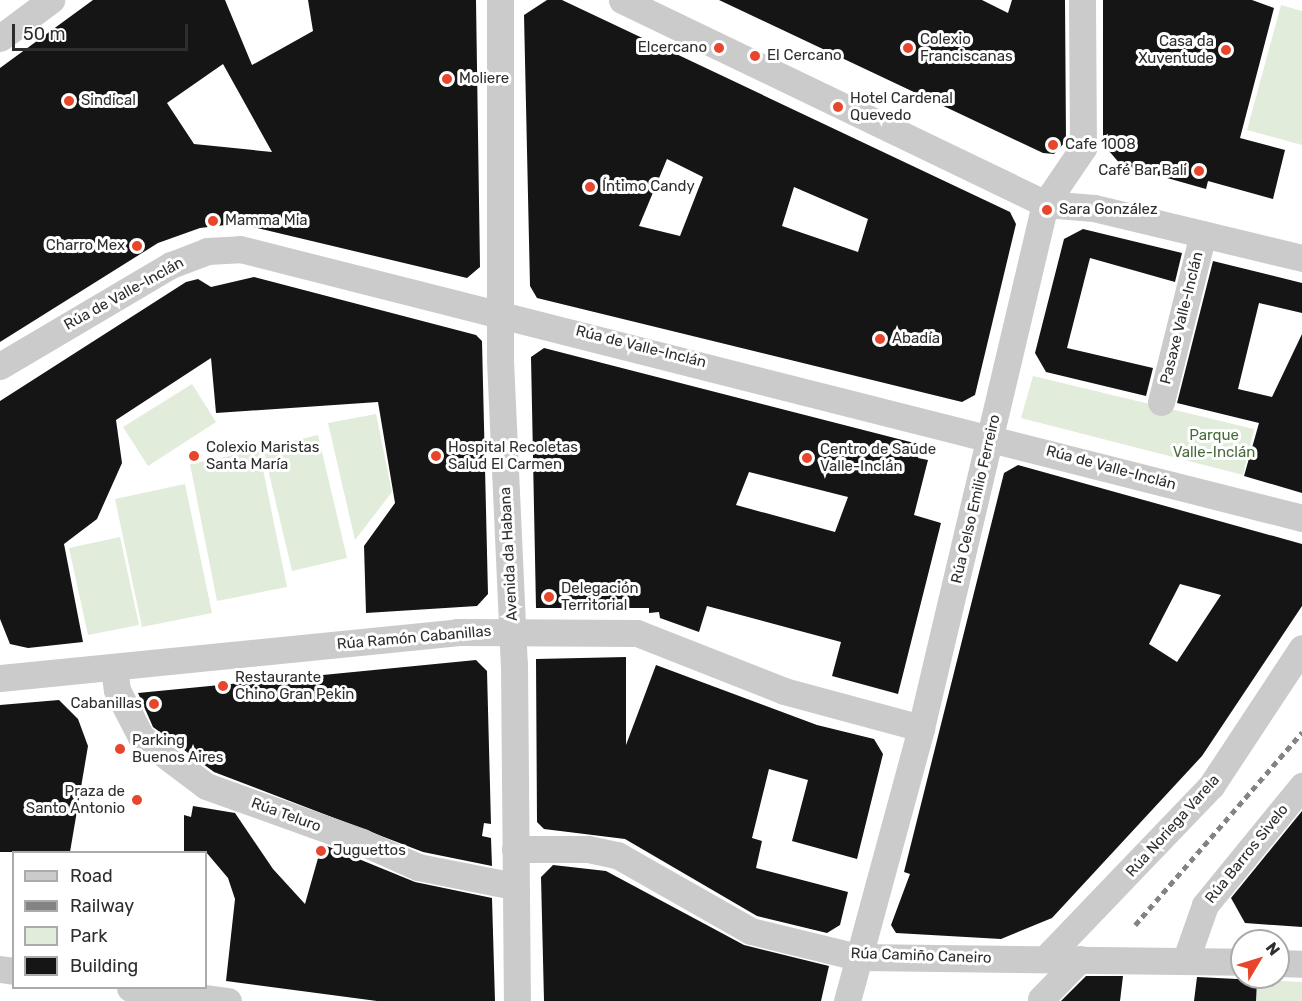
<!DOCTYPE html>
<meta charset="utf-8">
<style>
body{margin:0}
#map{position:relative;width:1302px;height:1001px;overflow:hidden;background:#fff;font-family:Rubik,sans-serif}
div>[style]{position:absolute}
.green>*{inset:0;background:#e1ecdb}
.building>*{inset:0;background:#151515}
.minor>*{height:27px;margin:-13.5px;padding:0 13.5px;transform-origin:13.5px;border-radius:13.5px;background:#cbcbcb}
.rail>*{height:4.5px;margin-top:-2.25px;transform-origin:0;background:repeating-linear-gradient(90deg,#838383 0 6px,transparent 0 10.5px)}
.dots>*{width:16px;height:16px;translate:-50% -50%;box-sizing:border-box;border:3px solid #fff;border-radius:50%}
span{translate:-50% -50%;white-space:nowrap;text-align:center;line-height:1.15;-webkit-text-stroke:6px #fff;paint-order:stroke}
.poi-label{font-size:15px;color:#2e2e2e}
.left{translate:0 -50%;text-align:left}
.right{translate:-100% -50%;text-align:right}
.street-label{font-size:15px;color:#2e2e2e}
.park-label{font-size:15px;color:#476b3b}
.legend{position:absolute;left:12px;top:851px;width:195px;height:138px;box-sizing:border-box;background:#fff;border:2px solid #ababab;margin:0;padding:8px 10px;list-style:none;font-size:18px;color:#2e2e2e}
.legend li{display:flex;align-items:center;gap:12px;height:30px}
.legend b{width:30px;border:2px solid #ababab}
.north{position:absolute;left:1230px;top:929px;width:60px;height:60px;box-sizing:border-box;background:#fff;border:2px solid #ababab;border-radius:50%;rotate:52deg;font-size:16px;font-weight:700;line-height:24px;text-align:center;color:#2e2e2e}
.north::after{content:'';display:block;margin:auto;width:21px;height:27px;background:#e8452d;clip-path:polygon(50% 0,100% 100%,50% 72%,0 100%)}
.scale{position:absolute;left:12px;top:24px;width:176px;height:27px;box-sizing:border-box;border:3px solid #2e2e2e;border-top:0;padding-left:8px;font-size:18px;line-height:21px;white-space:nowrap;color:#2e2e2e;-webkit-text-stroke:4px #fff;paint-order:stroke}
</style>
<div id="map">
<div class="green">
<i style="clip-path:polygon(1281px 5px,1302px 11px,1302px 145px,1247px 130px)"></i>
<i style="clip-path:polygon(1033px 376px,1254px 429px,1243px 475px,1021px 418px)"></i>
<i style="clip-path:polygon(192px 384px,216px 422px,148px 466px,123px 427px)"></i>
<i style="clip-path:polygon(376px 414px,392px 492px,355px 540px,328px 423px)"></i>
<i style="clip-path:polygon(318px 435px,347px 558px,292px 571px,263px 448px)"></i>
<i style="clip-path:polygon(259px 450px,287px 587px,217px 601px,190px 464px)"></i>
<i style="clip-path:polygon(185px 484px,212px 613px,142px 627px,115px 499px)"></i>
<i style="clip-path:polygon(120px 537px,139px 625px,88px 635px,69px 548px)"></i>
<i style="clip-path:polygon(1257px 980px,1302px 982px,1302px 1001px,1255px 1001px)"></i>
</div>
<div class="building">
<i style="clip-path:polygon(evenodd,93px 0,225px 0,252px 65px,313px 31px,308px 0,476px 0,480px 267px,467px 278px,253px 227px,234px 224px,200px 228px,158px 243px,0 342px,0 68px,93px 0,223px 64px,272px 152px,194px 144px,167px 103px,223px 64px)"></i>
<i style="clip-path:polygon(evenodd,547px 0,562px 0,1010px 212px,1016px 224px,975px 395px,962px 402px,537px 298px,530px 286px,524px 15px,547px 0,667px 159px,703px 177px,680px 236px,639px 226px,667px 159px,547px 0,794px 187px,868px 219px,858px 252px,782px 226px,794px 187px)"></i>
<i style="clip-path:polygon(719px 0,982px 0,1008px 13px,1012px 0,1065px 0,1066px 141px,1054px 154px,1043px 153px)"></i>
<i style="clip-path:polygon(1103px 0,1252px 0,1274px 8px,1240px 138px,1285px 150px,1273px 199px,1208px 181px,1206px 189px,1121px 165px,1103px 144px)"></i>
<i style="clip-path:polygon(1083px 229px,1182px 253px,1175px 282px,1090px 258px,1067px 348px,1153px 368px,1146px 396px,1046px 372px,1035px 353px,1064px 239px)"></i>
<i style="clip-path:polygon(1213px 261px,1302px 283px,1302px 313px,1259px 303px,1238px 389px,1272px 397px,1302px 334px,1302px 493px,1244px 476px,1259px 423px,1177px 403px)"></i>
<i style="clip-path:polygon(254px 277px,476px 335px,482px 341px,488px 594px,477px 606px,366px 613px,364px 546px,395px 503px,378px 402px,216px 413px,211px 358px,116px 420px,122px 463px,97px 519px,64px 544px,83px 642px,28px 648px,10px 644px,0 619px,0 401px,186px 282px,198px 279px,211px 287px)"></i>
<i style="clip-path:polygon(evenodd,544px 348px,922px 445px,918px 458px,928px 460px,914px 515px,941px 523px,898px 694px,832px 676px,841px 642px,707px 606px,699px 632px,660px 618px,659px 612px,649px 613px,649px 608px,536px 608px,531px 357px,544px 348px,749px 472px,848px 497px,835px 532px,736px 505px,749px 472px)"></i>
<i style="clip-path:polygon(evenodd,1018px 465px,1302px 544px,1302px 606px,1202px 756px,1052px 918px,1001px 939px,896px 933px,891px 925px,910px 874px,904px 872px,1004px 473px,1018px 465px,1180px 584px,1221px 595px,1177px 662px,1149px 644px,1180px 584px)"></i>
<i style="clip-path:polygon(626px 657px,626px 745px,656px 665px,817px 725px,874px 739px,883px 754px,857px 859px,792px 841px,808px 780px,769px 769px,752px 838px,762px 841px,756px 868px,848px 892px,840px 925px,827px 933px,757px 916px,625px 839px,544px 829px,537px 822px,536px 659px)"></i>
<i style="clip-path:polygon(476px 660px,487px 671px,491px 824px,484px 823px,482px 836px,491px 838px,492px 866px,423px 852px,214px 772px,153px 727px,138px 693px)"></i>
<i style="clip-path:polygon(59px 700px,78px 719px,88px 746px,70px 852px,0 852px,0 705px)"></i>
<i style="clip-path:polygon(193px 806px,235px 813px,273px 869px,305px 904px,322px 844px,415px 882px,492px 898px,495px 1001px,377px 1001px,226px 981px,235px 899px,228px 878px,206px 852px,184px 852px,184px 815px,191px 817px)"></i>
<i style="clip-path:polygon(1302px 811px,1302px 927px,1245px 923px,1231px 898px)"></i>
<i style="clip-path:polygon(553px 865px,606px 871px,744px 945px,829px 966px,821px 1001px,544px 1001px,541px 877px)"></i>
<i style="clip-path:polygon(1086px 976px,1123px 976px,1120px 1001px,1061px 1001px)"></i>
<i style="clip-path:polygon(1197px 977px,1257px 980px,1256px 1001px,1194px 1001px)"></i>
</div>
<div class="minor">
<i style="left:500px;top:0;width:360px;rotate:90deg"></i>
<i style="left:500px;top:360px;width:304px;rotate:87.4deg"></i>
<i style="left:514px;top:664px;width:337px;rotate:89.5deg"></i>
<i style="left:622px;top:0;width:470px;rotate:25.7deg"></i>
<i style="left:1045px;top:204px;width:49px;rotate:4.7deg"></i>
<i style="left:1094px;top:208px;width:214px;rotate:13.5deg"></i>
<i style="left:0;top:38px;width:64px;rotate:-36.7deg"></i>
<i style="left:0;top:366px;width:199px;rotate:-30.6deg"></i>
<i style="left:171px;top:265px;width:39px;rotate:-21deg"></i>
<i style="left:207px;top:251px;width:33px;rotate:-3deg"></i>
<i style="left:240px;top:249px;width:1096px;rotate:14.21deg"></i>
<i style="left:1161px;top:402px;width:173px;rotate:-76deg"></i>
<i style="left:114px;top:669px;width:21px;rotate:82deg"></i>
<i style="left:117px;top:690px;width:53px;rotate:62.9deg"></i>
<i style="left:141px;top:737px;width:81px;rotate:37deg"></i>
<i style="left:206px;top:786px;width:166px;rotate:19.7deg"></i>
<i style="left:362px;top:842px;width:61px;rotate:24.1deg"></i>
<i style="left:418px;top:867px;width:98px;rotate:11.2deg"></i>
<i style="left:0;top:678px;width:459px;rotate:-5.7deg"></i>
<i style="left:457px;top:632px;width:180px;rotate:0.3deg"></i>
<i style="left:637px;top:633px;width:158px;rotate:21.5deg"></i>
<i style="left:784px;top:691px;width:142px;rotate:15.1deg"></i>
<i style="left:515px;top:849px;width:73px"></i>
<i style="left:588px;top:849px;width:30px;rotate:12deg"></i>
<i style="left:617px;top:855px;width:154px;rotate:29.6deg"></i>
<i style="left:751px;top:931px;width:110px;rotate:13.7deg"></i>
<i style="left:858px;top:957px;width:384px;rotate:0.7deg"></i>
<i style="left:1045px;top:959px;width:240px;rotate:-46.2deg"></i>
<i style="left:1211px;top:786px;width:165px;rotate:-56.6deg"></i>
<i style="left:1186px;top:959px;width:57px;rotate:-70.6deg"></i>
<i style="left:1205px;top:905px;width:154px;rotate:-50.8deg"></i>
<i style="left:1278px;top:963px;width:24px;rotate:2deg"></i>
<i style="left:0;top:969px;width:14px;rotate:8deg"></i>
<i style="left:130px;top:988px;width:99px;rotate:7.6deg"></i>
<i style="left:1041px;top:999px;width:56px;rotate:-45.7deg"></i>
<i style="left:847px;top:1001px;width:283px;rotate:-74.8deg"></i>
<i style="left:921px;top:728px;width:538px;rotate:-76.69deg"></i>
<i style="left:1045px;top:204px;width:68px;rotate:-55.8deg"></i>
<i style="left:1083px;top:148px;width:148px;rotate:-90.4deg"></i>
</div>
<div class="rail">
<i style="left:1135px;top:925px;width:255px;rotate:-49.1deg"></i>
</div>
<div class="dots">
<i style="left:719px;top:48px;background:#e8452d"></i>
<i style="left:908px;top:48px;background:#e8452d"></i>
<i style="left:1226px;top:50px;background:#e8452d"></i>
<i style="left:755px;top:56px;background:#e8452d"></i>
<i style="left:447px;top:79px;background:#e8452d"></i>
<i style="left:69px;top:101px;background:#e8452d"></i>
<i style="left:838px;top:107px;background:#e8452d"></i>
<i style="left:1053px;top:145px;background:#e8452d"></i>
<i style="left:1199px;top:171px;background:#e8452d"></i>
<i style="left:590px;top:187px;background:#e8452d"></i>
<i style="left:1047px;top:210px;background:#e8452d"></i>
<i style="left:213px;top:221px;background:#e8452d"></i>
<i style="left:137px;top:246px;background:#e8452d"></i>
<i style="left:880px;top:339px;background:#e8452d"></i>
<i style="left:194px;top:456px;background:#e8452d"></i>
<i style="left:436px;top:456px;background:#e8452d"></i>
<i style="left:807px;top:458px;background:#e8452d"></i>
<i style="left:549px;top:597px;background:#e8452d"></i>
<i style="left:223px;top:686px;background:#e8452d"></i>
<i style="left:154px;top:704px;background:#e8452d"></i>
<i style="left:120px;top:749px;background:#e8452d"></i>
<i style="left:137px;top:800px;background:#e8452d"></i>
<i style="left:321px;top:851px;background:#e8452d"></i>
</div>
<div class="poi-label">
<span class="left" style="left:920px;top:48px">Colexio<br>Franciscanas</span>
<span class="right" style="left:1214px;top:50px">Casa da<br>Xuventude</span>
<span class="right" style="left:707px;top:48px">Elcercano</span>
<span class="left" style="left:767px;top:56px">El Cercano</span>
<span class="left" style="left:459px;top:79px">Moliere</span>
<span class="left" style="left:850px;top:107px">Hotel Cardenal<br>Quevedo</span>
<span class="left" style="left:81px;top:101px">Sindical</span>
<span class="left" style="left:1065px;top:145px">Cafe 1008</span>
<span class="right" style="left:1187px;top:171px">Café Bar Bali</span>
<span class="left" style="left:602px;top:187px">Íntimo Candy</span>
<span class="left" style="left:1059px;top:210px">Sara González</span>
<span class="left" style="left:225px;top:221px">Mamma Mia</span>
<span class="right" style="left:125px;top:246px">Charro Mex</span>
<span class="left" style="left:892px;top:339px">Abadía</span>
<span class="left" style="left:206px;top:456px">Colexio Maristas<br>Santa María</span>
<span class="left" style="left:448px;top:456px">Hospital Recoletas<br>Salud El Carmen</span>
<span class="left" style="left:820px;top:458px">Centro de Saúde<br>Valle-Inclán</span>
<span class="left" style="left:561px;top:597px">Delegación<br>Territorial</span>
<span class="left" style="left:235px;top:686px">Restaurante<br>Chino Gran Pekin</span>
<span class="right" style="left:142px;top:704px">Cabanillas</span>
<span class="left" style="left:132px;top:749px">Parking<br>Buenos Aires</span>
<span class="right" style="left:125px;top:800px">Praza de<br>Santo Antonio</span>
<span class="left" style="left:333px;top:851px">Juguettos</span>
</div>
<div class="street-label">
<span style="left:124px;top:294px;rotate:-29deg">Rúa de Valle-Inclán</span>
<span style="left:1182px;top:318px;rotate:-76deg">Pasaxe Valle-Inclán</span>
<span style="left:641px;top:347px;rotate:14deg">Rúa de Valle-Inclán</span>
<span style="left:1111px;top:468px;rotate:15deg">Rúa de Valle-Inclán</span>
<span style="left:976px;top:499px;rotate:-77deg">Rúa Celso Emilio Ferreiro</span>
<span style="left:509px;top:554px;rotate:-93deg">Avenida da Habana</span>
<span style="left:414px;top:638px;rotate:-5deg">Rúa Ramón Cabanillas</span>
<span style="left:286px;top:815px;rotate:20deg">Rúa Teluro</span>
<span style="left:1173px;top:826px;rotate:-48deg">Rúa Noriega Varela</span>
<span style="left:1247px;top:854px;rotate:-51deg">Rúa Barros Sivelo</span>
<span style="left:921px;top:956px;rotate:2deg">Rúa Camiño Caneiro</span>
</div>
<div class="park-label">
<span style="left:1214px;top:444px">Parque<br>Valle-Inclán</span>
</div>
<ul class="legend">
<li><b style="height:8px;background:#cbcbcb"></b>Road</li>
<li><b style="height:8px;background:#838383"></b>Railway</li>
<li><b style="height:16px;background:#e1ecdb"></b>Park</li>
<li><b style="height:16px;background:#151515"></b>Building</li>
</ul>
<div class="north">N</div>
<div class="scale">50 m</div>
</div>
